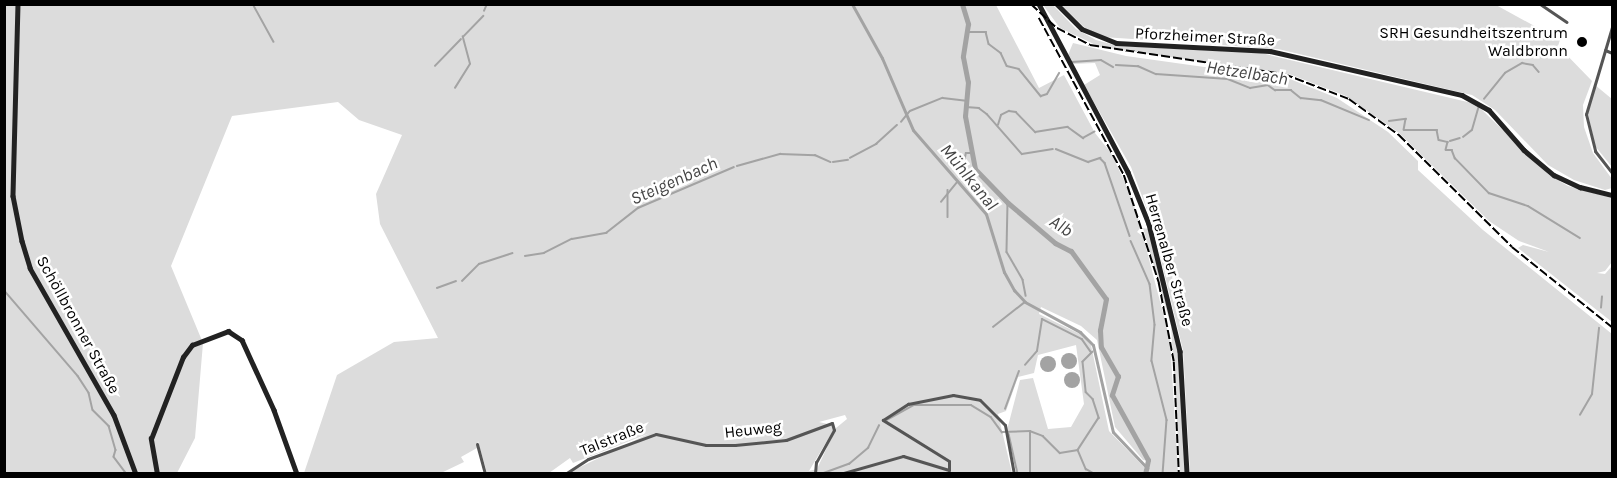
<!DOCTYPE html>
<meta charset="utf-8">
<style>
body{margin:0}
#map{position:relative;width:1617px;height:478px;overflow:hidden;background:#fff;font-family:Karla,sans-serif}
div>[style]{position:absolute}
.green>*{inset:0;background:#dcdcdc}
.water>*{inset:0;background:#a3a3a3}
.round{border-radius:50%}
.stream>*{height:1.5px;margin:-0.75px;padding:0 0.75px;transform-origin:0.75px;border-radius:0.75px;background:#a3a3a3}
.canal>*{height:3px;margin:-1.5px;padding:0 1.5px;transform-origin:1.5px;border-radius:1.5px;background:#a3a3a3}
.river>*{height:5px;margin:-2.5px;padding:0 2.5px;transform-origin:2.5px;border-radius:2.5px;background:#a3a3a3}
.street>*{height:3px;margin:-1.5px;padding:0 1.5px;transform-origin:1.5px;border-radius:1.5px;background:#555}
.secondary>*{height:4.5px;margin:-2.25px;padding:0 2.25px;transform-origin:2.25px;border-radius:2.25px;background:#222}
.rail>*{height:1.5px;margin-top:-0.75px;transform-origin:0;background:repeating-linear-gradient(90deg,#000 0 9px,transparent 0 12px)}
.dots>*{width:16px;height:16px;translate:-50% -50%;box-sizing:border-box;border:3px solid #fff;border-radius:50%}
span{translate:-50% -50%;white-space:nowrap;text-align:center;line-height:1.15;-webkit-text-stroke:5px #fff;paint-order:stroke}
.poi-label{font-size:16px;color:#000}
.right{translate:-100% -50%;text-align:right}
.street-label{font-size:16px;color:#000}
.water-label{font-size:18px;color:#444;font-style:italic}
.frame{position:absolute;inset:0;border:6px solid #000;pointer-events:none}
</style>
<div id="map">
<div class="green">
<i style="clip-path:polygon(evenodd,4px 5px,996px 5px,1039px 88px,1064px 75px,1095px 133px,1111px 153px,1130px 193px,1141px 227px,1137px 232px,1143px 236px,1170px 340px,1178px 473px,1147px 473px,1150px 461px,1143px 460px,1115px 427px,1097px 340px,1081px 326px,1041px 307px,1039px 314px,1082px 335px,1091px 345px,1109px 431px,1144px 467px,1144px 473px,1017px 473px,1007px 430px,1020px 380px,1033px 378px,1048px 429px,1071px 427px,1084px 404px,1076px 345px,1038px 355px,1034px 373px,1018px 377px,1006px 411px,998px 414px,1012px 473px,568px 473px,650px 433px,573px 463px,570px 458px,549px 473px,487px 473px,478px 441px,477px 448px,461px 457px,464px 462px,441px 473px,304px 473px,337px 375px,394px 342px,438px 338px,380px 224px,376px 194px,402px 135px,359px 120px,338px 102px,232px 116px,171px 266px,203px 343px,195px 438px,177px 473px,5px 473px,4px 5px,845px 415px,847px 419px,836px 428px,817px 469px,809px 471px,834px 429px,832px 425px,819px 422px,845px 415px)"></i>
<i style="clip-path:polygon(1043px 5px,1053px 5px,1076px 29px,1096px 40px,1118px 46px,1261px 53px,1476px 104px,1549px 175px,1568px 186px,1612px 198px,1612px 262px,1605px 271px,1597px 273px,1605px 274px,1612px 266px,1612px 322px,1518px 248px,1523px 245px,1549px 252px,1519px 241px,1489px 221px,1399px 133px,1346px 96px,1289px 74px,1100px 47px,1060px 28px)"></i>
<i style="clip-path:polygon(1061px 5px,1496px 5px,1560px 40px,1558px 46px,1592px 81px,1583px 105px,1584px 127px,1593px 153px,1612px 179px,1612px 188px,1605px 190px,1574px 180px,1548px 165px,1495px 110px,1472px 95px,1278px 49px,1103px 37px,1085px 28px)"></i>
<i style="clip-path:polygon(1073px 43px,1126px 56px,1290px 79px,1337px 98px,1388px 132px,1418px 161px,1418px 170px,1483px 230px,1612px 334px,1612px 473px,1190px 473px,1183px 350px,1152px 223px,1131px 167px,1084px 85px,1100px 75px,1095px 63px,1072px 64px,1068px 55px)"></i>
<i style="clip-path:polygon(1595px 85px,1612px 99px,1612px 167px,1595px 146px,1588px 113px)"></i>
<i style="clip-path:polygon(1143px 228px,1149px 229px,1177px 342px,1186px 473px,1180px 473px,1171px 326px)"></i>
</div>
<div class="water">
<i class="round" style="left:1061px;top:353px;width:16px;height:16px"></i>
<i class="round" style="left:1040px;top:356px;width:16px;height:16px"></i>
<i class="round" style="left:1064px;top:372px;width:16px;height:16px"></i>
</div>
<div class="stream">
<i style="left:253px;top:4px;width:43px;rotate:61.1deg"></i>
<i style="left:484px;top:11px;width:8px;rotate:-67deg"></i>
<i style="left:967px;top:32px;width:19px"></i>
<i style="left:986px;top:32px;width:12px;rotate:76deg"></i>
<i style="left:989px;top:44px;width:15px;rotate:37deg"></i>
<i style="left:1001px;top:53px;width:14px;rotate:65deg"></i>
<i style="left:1007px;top:66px;width:12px;rotate:14deg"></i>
<i style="left:1019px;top:69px;width:35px;rotate:51deg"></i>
<i style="left:1041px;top:96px;width:6px;rotate:-18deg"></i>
<i style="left:1047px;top:94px;width:24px;rotate:-60deg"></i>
<i style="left:1072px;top:62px;width:29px;rotate:-4deg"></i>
<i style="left:1101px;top:60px;width:14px;rotate:30deg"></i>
<i style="left:1116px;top:65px;width:22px;rotate:3deg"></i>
<i style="left:1138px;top:66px;width:20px;rotate:24deg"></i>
<i style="left:1156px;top:74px;width:72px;rotate:4deg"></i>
<i style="left:1228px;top:79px;width:24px;rotate:22deg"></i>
<i style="left:1250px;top:88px;width:18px;rotate:-9deg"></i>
<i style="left:1268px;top:85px;width:9px;rotate:36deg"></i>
<i style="left:1275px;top:90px;width:16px"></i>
<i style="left:1291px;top:90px;width:13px;rotate:39deg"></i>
<i style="left:1301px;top:98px;width:20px;rotate:6deg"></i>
<i style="left:1321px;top:100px;width:52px;rotate:22.6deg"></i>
<i style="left:435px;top:66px;width:37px;rotate:-46deg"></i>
<i style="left:455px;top:88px;width:28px;rotate:-58deg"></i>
<i style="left:470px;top:64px;width:28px;rotate:-105deg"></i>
<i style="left:463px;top:37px;width:29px;rotate:-46deg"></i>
<i style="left:1484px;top:99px;width:33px;rotate:-51deg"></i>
<i style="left:1505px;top:73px;width:20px;rotate:-30deg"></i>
<i style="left:1522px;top:63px;width:11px;rotate:10deg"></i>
<i style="left:1533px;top:65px;width:9px;rotate:49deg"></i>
<i style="left:966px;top:107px;width:13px;rotate:4deg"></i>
<i style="left:979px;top:108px;width:10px;rotate:37deg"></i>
<i style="left:987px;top:114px;width:53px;rotate:48.8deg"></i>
<i style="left:1022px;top:154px;width:31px;rotate:-9deg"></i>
<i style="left:910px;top:111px;width:35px;rotate:-22deg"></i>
<i style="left:943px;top:98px;width:23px;rotate:7deg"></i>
<i style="left:1389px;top:121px;width:17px;rotate:-7deg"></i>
<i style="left:1406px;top:119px;width:11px;rotate:100deg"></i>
<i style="left:1404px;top:130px;width:33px"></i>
<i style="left:1437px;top:130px;width:10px;rotate:79deg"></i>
<i style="left:1439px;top:140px;width:9px;rotate:13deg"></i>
<i style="left:1448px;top:142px;width:8px;rotate:104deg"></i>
<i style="left:1446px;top:150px;width:6px"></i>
<i style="left:1452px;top:150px;width:9px;rotate:69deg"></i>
<i style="left:1455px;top:158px;width:49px;rotate:45.8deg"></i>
<i style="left:1489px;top:193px;width:41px;rotate:18.4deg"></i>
<i style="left:1528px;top:206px;width:61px;rotate:31.6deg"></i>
<i style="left:901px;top:122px;width:13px;rotate:-51deg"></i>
<i style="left:998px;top:125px;width:10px;rotate:-73deg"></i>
<i style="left:1001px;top:115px;width:9px;rotate:-27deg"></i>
<i style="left:1009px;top:111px;width:7px;rotate:8deg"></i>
<i style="left:1016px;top:112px;width:28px;rotate:46deg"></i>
<i style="left:1035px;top:132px;width:33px;rotate:-9deg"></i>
<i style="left:1068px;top:127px;width:19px;rotate:36deg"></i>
<i style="left:1083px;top:138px;width:13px;rotate:-29deg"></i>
<i style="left:1463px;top:137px;width:11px;rotate:-38deg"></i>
<i style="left:1472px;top:130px;width:25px;rotate:-74deg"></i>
<i style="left:1450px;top:141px;width:10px;rotate:-17deg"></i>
<i style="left:1056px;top:149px;width:35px;rotate:22deg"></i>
<i style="left:1088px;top:162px;width:13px;rotate:-18deg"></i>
<i style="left:1100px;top:158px;width:7px;rotate:45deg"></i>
<i style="left:1105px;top:163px;width:77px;rotate:71.1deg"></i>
<i style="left:850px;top:158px;width:30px;rotate:-28deg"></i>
<i style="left:876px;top:144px;width:28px;rotate:-42deg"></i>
<i style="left:833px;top:162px;width:15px;rotate:-8deg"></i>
<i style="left:737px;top:166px;width:45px;rotate:-15.6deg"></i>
<i style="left:780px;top:154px;width:35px;rotate:2deg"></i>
<i style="left:815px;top:155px;width:17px;rotate:24deg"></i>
<i style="left:961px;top:178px;width:25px;rotate:-79deg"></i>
<i style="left:966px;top:153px;width:7px"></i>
<i style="left:948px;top:190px;width:27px;rotate:90deg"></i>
<i style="left:941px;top:202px;width:26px;rotate:-51deg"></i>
<i style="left:1008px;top:203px;width:49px;rotate:91.2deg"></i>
<i style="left:1007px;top:252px;width:32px;rotate:60deg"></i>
<i style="left:1023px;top:280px;width:16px;rotate:79deg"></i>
<i style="left:1131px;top:241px;width:47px;rotate:66.2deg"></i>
<i style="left:1150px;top:284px;width:41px;rotate:83deg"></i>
<i style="left:1155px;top:325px;width:36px;rotate:95deg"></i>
<i style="left:1152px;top:361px;width:61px;rotate:75.7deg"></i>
<i style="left:1167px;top:420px;width:54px;rotate:94.2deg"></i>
<i style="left:525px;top:256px;width:19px;rotate:-9deg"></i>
<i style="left:544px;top:253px;width:31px;rotate:-27deg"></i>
<i style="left:572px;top:239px;width:35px;rotate:-10deg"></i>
<i style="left:606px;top:233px;width:41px;rotate:-38deg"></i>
<i style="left:638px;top:208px;width:104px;rotate:-23.1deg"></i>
<i style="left:462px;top:281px;width:24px;rotate:-45deg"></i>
<i style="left:479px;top:264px;width:35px;rotate:-18deg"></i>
<i style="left:437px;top:288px;width:20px;rotate:-20deg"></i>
<i style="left:4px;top:290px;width:113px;rotate:49.3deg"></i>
<i style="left:78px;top:376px;width:20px;rotate:57deg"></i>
<i style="left:89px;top:393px;width:17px;rotate:77deg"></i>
<i style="left:93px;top:410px;width:23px;rotate:45deg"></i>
<i style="left:109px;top:426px;width:25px;rotate:74deg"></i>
<i style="left:116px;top:450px;width:7px;rotate:106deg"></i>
<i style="left:114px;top:457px;width:21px;rotate:53deg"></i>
<i style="left:1601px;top:308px;width:11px;rotate:-85deg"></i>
<i style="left:993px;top:327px;width:39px;rotate:-38deg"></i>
<i style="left:1093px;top:352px;width:14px;rotate:135deg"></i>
<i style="left:1083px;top:362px;width:30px;rotate:84deg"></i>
<i style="left:1086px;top:392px;width:10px;rotate:45deg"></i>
<i style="left:1093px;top:399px;width:20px;rotate:72deg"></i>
<i style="left:1099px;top:418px;width:38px;rotate:123deg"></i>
<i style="left:1078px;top:450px;width:21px;rotate:67deg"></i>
<i style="left:1086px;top:469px;width:10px;rotate:29deg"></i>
<i style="left:1025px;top:365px;width:18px;rotate:-49deg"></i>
<i style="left:1037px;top:351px;width:32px;rotate:-81deg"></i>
<i style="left:1042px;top:319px;width:45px;rotate:26.6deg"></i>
<i style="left:1082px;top:339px;width:16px;rotate:55deg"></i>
<i style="left:1005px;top:409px;width:40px;rotate:-69.8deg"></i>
<i style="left:1580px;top:415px;width:24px;rotate:-60deg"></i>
<i style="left:1592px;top:394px;width:66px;rotate:-83.9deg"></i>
<i style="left:887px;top:420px;width:31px;rotate:-29deg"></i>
<i style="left:914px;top:405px;width:57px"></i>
<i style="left:971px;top:405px;width:23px;rotate:31deg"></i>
<i style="left:991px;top:417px;width:19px;rotate:54deg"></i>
<i style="left:1002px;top:432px;width:28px;rotate:-2deg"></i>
<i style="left:1030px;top:431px;width:14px;rotate:21deg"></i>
<i style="left:1043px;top:436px;width:24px;rotate:45deg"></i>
<i style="left:1060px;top:453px;width:18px;rotate:-9deg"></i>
<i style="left:1009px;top:434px;width:41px;rotate:77.3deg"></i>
<i style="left:821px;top:474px;width:30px;rotate:-20deg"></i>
<i style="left:849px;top:464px;width:25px;rotate:-40deg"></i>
<i style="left:868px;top:448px;width:25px;rotate:-64deg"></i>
<i style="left:1030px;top:474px;width:42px;rotate:-90deg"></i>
</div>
<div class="canal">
<i style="left:852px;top:4px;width:62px;rotate:60.9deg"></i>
<i style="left:882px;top:58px;width:78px;rotate:66.7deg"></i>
<i style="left:913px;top:130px;width:111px;rotate:49deg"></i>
<i style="left:986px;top:214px;width:61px;rotate:72.8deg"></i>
<i style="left:1004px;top:272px;width:21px;rotate:61deg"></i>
<i style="left:1014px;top:290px;width:16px;rotate:47deg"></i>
<i style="left:1025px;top:302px;width:63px;rotate:28.6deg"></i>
<i style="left:1080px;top:332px;width:18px;rotate:45deg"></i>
<i style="left:1093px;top:345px;width:89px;rotate:77.1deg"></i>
<i style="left:1113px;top:432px;width:50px;rotate:46.6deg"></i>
</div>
<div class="river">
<i style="left:962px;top:4px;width:21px;rotate:73deg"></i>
<i style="left:968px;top:24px;width:33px;rotate:99deg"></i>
<i style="left:963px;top:57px;width:25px;rotate:79deg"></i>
<i style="left:968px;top:82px;width:34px;rotate:95deg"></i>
<i style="left:965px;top:116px;width:54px;rotate:79.3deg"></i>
<i style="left:975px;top:169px;width:47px;rotate:45.9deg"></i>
<i style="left:1008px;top:203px;width:62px;rotate:40.4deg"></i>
<i style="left:1055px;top:243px;width:18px;rotate:27deg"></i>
<i style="left:1071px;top:251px;width:59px;rotate:53.9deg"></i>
<i style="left:1106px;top:299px;width:32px;rotate:101deg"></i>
<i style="left:1100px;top:330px;width:17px;rotate:87deg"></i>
<i style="left:1101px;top:347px;width:34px;rotate:60deg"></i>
<i style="left:1118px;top:376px;width:20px;rotate:108deg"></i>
<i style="left:1112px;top:395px;width:74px;rotate:61deg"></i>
<i style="left:1148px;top:460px;width:14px;rotate:102deg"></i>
</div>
<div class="street">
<i style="left:1540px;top:4px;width:32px;rotate:34deg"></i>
<i style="left:1612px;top:27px;width:91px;rotate:106.6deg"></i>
<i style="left:1586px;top:114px;width:38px;rotate:76deg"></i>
<i style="left:1595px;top:151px;width:28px;rotate:52deg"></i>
<i style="left:1605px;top:50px;width:8px;rotate:23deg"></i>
<i style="left:477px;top:444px;width:31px;rotate:75deg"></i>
<i style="left:565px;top:474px;width:27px;rotate:-33deg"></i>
<i style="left:588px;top:459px;width:72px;rotate:-20.2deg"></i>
<i style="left:656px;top:434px;width:51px;rotate:12.4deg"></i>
<i style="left:706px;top:445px;width:29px"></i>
<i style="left:735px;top:445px;width:51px;rotate:-5.6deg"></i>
<i style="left:786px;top:440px;width:49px;rotate:-20.3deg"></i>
<i style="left:832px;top:423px;width:7px;rotate:74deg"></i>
<i style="left:834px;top:430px;width:37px;rotate:119deg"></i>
<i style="left:816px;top:462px;width:12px;rotate:95deg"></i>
<i style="left:840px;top:474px;width:66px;rotate:-15.9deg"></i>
<i style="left:903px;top:456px;width:48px;rotate:16.9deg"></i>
<i style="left:949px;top:470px;width:9px;rotate:-90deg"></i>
<i style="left:949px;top:461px;width:78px;rotate:-148.2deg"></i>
<i style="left:883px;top:420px;width:30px;rotate:-33deg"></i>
<i style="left:908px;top:404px;width:46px;rotate:-11.3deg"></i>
<i style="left:953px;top:395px;width:27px;rotate:10deg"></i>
<i style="left:980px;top:400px;width:35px;rotate:45deg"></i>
<i style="left:1005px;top:425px;width:50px;rotate:79.6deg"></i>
</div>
<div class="secondary">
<i style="left:18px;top:4px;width:192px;rotate:91.5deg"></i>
<i style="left:13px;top:196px;width:46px;rotate:78.7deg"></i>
<i style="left:22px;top:241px;width:28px;rotate:73deg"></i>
<i style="left:30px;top:268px;width:169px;rotate:60.3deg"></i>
<i style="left:114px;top:415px;width:63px;rotate:69.6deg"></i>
<i style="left:1039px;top:4px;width:190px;rotate:62.1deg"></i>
<i style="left:1128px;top:172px;width:56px;rotate:68deg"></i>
<i style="left:1149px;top:224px;width:131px;rotate:76.3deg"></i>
<i style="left:1180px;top:351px;width:123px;rotate:86.7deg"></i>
<i style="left:1057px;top:4px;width:35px;rotate:45deg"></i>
<i style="left:1082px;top:29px;width:37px;rotate:22deg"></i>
<i style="left:1116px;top:43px;width:154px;rotate:3deg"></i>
<i style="left:1270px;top:51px;width:197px;rotate:12.9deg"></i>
<i style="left:1462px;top:95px;width:31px;rotate:29deg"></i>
<i style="left:1489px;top:110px;width:53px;rotate:48.8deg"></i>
<i style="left:1524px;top:150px;width:39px;rotate:40deg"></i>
<i style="left:1554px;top:175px;width:29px;rotate:25deg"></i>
<i style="left:1580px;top:187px;width:33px;rotate:14deg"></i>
<i style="left:157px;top:474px;width:36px;rotate:-100deg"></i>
<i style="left:151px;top:439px;width:88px;rotate:-68.7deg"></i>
<i style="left:183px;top:357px;width:15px;rotate:-53deg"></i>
<i style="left:192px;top:345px;width:39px;rotate:-21deg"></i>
<i style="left:228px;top:331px;width:17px;rotate:33deg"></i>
<i style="left:242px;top:340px;width:77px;rotate:65.4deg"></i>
<i style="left:274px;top:410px;width:68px;rotate:70.2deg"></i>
</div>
<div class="rail">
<i style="left:1031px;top:4px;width:35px;rotate:43deg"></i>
<i style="left:1057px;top:28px;width:37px;rotate:27deg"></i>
<i style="left:1090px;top:45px;width:196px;rotate:8.5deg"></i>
<i style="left:1284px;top:74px;width:70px;rotate:21deg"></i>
<i style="left:1349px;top:99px;width:62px;rotate:35.8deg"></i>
<i style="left:1399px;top:135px;width:159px;rotate:44.7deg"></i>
<i style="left:1512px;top:247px;width:128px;rotate:38.7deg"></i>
<i style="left:1039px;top:18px;width:179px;rotate:61.6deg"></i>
<i style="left:1124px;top:175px;width:114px;rotate:72deg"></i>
<i style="left:1159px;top:283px;width:80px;rotate:79.2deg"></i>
<i style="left:1174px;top:362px;width:112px;rotate:87.4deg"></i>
</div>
<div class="dots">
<i style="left:1582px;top:42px;background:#000"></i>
</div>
<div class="poi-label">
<span class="right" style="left:1568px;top:42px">SRH Gesundheitszentrum<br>Waldbronn</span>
</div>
<div class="street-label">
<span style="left:1205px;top:37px;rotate:3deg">Pforzheimer Straße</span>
<span style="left:1169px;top:260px;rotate:74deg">Herrenalber Straße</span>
<span style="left:78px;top:325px;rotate:61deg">Schöllbronner Straße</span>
<span style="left:753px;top:430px;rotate:-6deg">Heuweg</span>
<span style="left:612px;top:439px;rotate:-22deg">Talstraße</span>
</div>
<div class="water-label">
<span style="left:1247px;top:73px;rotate:9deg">Hetzelbach</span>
<span style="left:969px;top:177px;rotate:51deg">Mühlkanal</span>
<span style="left:674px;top:181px;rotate:-24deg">Steigenbach</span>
<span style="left:1061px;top:226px;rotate:34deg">Alb</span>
</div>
<div class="frame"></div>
</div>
